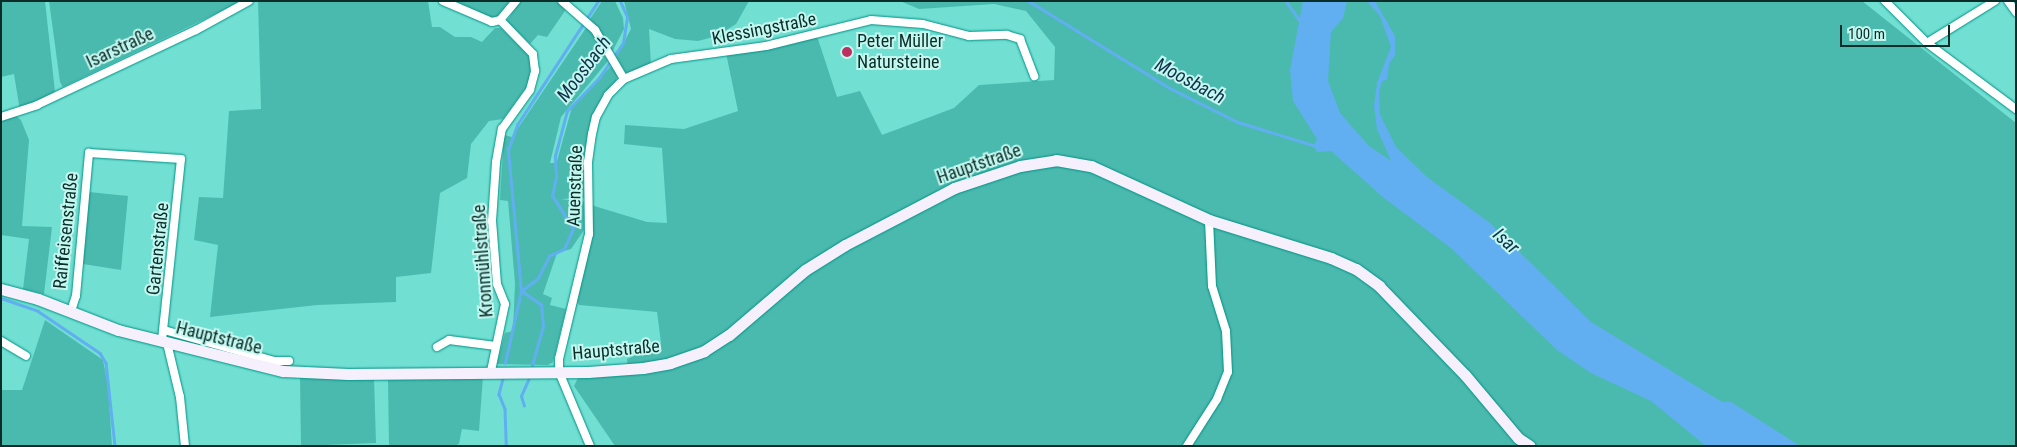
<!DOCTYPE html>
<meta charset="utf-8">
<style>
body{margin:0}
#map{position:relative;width:2017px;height:447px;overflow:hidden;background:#71e0d3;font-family:"Roboto Condensed",sans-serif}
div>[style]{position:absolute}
.green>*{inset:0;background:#4bbaae}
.water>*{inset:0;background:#61aff0}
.stream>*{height:2.5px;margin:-1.25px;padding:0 1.25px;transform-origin:1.25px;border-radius:1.25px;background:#61aff0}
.roads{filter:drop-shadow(0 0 1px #039387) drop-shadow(0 0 1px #039387)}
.street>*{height:8px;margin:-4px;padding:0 4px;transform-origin:4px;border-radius:4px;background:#fff}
.secondary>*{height:11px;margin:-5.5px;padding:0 5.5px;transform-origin:5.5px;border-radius:5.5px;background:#f5f0fc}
.dots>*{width:14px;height:14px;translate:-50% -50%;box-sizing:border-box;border:2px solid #c4f7ef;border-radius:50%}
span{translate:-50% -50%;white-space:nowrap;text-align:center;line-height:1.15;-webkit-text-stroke:4px #c4f7ef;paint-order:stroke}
.street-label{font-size:18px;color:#092e2a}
.poi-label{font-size:18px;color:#092e2a}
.left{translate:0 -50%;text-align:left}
.water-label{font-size:19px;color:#0f314b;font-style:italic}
.frame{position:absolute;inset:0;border:2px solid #092e2a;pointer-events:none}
.scale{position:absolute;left:1840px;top:25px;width:110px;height:22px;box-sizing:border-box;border:2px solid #092e2a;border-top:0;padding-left:6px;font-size:15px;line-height:18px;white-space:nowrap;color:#092e2a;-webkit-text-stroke:4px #c4f7ef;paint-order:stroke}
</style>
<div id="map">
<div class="green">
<i style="clip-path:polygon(1px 1px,45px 1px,55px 92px,20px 111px,14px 74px,1px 77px)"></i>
<i style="clip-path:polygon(49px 1px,242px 1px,63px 87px,60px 82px)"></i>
<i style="clip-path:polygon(258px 1px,428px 1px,432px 27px,440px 27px,455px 37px,471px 37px,482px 42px,495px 28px,501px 28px,532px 59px,528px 85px,503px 119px,489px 121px,471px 144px,467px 178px,440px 193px,431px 273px,396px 277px,396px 302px,317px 305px,210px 317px,218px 245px,194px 240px,199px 197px,223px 198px,229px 111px,261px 109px)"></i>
<i style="clip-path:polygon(448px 1px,512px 1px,499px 16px,489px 18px)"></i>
<i style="clip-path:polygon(520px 1px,558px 1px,567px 8px,547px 37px,538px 35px,530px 44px,507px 21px)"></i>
<i style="clip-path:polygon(602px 1px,615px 1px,623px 18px,624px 29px,611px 54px,590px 19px)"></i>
<i style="clip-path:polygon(624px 1px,749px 1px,736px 24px,717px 36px,698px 41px,675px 39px,649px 29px,651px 65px,626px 73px,616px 57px,631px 29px)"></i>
<i style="clip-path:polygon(900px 1px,1862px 1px,2016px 123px,2016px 446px,615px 446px,574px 386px,579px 376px,628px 374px,627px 359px,661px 343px,657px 312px,579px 305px,576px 299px,591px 205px,647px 222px,667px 223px,662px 148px,624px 144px,625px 125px,684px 129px,738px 111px,726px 53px,817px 36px,837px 97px,860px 91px,882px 135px,954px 108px,979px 85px,1054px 80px,1055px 47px,1026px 11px,994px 4px,919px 9px)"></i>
<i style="clip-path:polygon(588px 25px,608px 61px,561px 117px,550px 163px,556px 163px,557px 184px,557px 161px,572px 107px,612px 65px,617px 76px,616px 83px,594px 113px,587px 137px,585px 198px,561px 199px,584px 202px,584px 230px,571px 249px,557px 253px,543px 294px,552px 298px,550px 305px,566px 309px,553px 362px,548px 365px,497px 364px,505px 333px,513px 331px,515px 283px,508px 201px,500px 200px,504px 135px,512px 137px)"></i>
<i style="clip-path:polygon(16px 116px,21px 120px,29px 140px,22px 226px,52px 227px,44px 294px,23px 289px,29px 239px,1px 235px,1px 120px)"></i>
<i style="clip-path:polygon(89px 192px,128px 196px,121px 270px,83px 264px)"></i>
<i style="clip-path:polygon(45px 320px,103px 360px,108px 386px,112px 446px,1px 446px,1px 390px,22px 390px)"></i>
<i style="clip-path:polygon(483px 376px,479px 431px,462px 429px,459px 444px,454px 446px,389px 446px,388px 380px)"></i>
<i style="clip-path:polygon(300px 377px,374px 377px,376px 443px,301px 446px)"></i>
</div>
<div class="water">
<i style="clip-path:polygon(1303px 1px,1347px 1px,1343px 18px,1331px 32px,1328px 81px,1340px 113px,1369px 146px,1391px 161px,1377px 129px,1374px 106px,1377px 83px,1391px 47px,1380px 16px,1367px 1px,1375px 1px,1395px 36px,1395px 55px,1389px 64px,1387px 80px,1382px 81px,1379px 92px,1380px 115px,1396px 147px,1427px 177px,1490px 223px,1591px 322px,1722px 402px,1731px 402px,1800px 446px,1706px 446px,1651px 401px,1591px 373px,1557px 350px,1451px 248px,1384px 198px,1331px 151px,1317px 152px,1314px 146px,1317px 139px,1293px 101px,1290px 70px)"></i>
</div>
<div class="stream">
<i style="left:1029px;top:1px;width:166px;rotate:31.7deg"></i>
<i style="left:1170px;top:88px;width:76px;rotate:26.6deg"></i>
<i style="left:1238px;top:122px;width:82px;rotate:17.1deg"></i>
<i style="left:1286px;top:1px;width:24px;rotate:55deg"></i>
<i style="left:1px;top:298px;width:39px;rotate:19deg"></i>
<i style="left:38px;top:311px;width:75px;rotate:34.1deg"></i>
<i style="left:100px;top:353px;width:12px;rotate:59deg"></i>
<i style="left:106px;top:363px;width:83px;rotate:83.8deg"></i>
<i style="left:505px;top:363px;width:74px;rotate:-77.5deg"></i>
<i style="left:521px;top:291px;width:21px;rotate:-37deg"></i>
<i style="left:538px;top:278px;width:25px;rotate:-63deg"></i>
<i style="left:549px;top:256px;width:17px;rotate:-25deg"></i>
<i style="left:564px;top:249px;width:22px;rotate:-66deg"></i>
<i style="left:573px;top:229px;width:39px;rotate:-122deg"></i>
<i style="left:552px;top:196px;width:19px;rotate:-78deg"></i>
<i style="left:556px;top:177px;width:21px;rotate:-93deg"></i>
<i style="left:555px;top:156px;width:47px;rotate:-75.1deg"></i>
<i style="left:567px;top:111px;width:46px;rotate:-45.9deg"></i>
<i style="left:599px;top:78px;width:42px;rotate:-55.6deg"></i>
<i style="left:623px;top:43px;width:26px;rotate:-81deg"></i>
<i style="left:627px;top:17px;width:17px;rotate:-114deg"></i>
<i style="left:532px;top:365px;width:40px;rotate:-74deg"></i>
<i style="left:543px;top:327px;width:22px;rotate:-95deg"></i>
<i style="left:541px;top:305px;width:24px;rotate:-145deg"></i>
<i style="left:521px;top:291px;width:142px;rotate:-95.3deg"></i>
<i style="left:508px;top:150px;width:27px;rotate:-70deg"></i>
<i style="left:517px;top:125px;width:148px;rotate:-56.8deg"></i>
<i style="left:503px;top:379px;width:16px;rotate:105deg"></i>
<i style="left:499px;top:394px;width:16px;rotate:68deg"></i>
<i style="left:505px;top:409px;width:37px;rotate:88deg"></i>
<i style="left:524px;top:406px;width:10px;rotate:-107deg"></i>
<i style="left:521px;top:396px;width:20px;rotate:-66deg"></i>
</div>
<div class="roads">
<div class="street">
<i style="left:443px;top:1px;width:53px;rotate:23.2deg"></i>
<i style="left:492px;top:22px;width:8px;rotate:-14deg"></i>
<i style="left:500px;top:20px;width:25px;rotate:-50deg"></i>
<i style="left:562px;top:1px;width:44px;rotate:41.3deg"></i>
<i style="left:595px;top:30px;width:57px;rotate:59.4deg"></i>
<i style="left:1885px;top:1px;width:59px;rotate:45deg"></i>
<i style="left:1927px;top:43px;width:111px;rotate:36.6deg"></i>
<i style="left:2008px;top:1px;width:14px;rotate:54deg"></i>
<i style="left:1927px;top:43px;width:80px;rotate:-31.7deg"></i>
<i style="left:1px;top:117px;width:38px;rotate:-18deg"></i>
<i style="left:37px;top:105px;width:176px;rotate:-25.3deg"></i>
<i style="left:196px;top:30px;width:60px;rotate:-28.7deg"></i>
<i style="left:71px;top:311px;width:16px;rotate:-72deg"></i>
<i style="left:76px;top:296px;width:144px;rotate:-84.8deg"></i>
<i style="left:89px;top:153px;width:92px;rotate:3.7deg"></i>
<i style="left:181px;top:159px;width:183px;rotate:96deg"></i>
<i style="left:164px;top:330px;width:114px;rotate:15.7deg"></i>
<i style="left:274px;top:361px;width:15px"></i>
<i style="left:1px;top:341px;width:29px;rotate:31deg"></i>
<i style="left:167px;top:343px;width:56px;rotate:76.5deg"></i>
<i style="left:180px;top:397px;width:49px;rotate:84.2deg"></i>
<i style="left:437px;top:347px;width:14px;rotate:-30deg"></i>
<i style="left:449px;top:340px;width:47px;rotate:7.3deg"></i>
<i style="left:491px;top:371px;width:68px;rotate:-78.2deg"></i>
<i style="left:505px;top:304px;width:22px;rotate:-112deg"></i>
<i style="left:497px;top:284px;width:63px;rotate:-94.5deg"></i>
<i style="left:492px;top:221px;width:59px;rotate:-86.1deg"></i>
<i style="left:496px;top:162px;width:34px;rotate:-80deg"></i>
<i style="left:502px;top:129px;width:48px;rotate:-54.3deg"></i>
<i style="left:530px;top:90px;width:20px;rotate:-75deg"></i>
<i style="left:535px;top:71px;width:17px;rotate:-97deg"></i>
<i style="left:533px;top:54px;width:47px;rotate:-134.1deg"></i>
<i style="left:590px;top:446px;width:80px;rotate:-112.7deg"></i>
<i style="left:559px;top:372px;width:13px;rotate:-90deg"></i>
<i style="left:559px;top:359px;width:129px;rotate:-76.5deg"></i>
<i style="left:589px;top:234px;width:72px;rotate:-90.8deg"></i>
<i style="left:588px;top:162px;width:28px;rotate:-82deg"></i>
<i style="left:592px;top:134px;width:17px;rotate:-77deg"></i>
<i style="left:596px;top:117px;width:25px;rotate:-61deg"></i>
<i style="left:608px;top:95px;width:23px;rotate:-45deg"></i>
<i style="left:624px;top:79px;width:51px;rotate:-23.1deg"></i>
<i style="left:671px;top:59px;width:96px;rotate:-7.8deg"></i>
<i style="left:766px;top:46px;width:108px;rotate:-13.9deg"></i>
<i style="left:871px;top:20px;width:52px;rotate:4.4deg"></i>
<i style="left:923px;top:24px;width:48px;rotate:14.6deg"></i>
<i style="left:969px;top:36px;width:38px;rotate:-2deg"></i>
<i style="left:1007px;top:35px;width:14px;rotate:17deg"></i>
<i style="left:1020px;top:39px;width:40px;rotate:69deg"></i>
<i style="left:1187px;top:446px;width:56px;rotate:-57.4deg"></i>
<i style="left:1217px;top:399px;width:29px;rotate:-68deg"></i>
<i style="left:1228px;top:372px;width:41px;rotate:-92.8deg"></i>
<i style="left:1226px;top:331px;width:47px;rotate:-107.3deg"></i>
<i style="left:1212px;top:286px;width:66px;rotate:-92.6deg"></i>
</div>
<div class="secondary">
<i style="left:1px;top:289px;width:38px;rotate:15deg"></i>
<i style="left:38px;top:299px;width:86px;rotate:21.2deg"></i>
<i style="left:118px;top:330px;width:170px;rotate:14deg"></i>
<i style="left:283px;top:371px;width:65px;rotate:2.6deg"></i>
<i style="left:348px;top:374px;width:240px;rotate:-0.5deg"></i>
<i style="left:588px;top:372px;width:55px;rotate:-4.2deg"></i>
<i style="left:643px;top:368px;width:27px;rotate:-10deg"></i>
<i style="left:670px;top:363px;width:36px;rotate:-19deg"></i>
<i style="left:704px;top:351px;width:30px;rotate:-33deg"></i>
<i style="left:729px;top:335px;width:100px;rotate:-40.5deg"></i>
<i style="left:805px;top:270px;width:47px;rotate:-32deg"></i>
<i style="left:845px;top:245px;width:123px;rotate:-27.6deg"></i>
<i style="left:954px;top:188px;width:70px;rotate:-18.4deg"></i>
<i style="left:1020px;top:166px;width:36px;rotate:-9deg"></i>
<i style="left:1056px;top:160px;width:36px;rotate:10deg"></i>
<i style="left:1091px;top:166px;width:130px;rotate:24.6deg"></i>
<i style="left:1209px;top:220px;width:128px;rotate:17.3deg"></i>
<i style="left:1331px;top:258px;width:27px;rotate:24deg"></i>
<i style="left:1356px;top:269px;width:29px;rotate:36deg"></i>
<i style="left:1379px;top:286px;width:124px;rotate:46deg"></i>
<i style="left:1465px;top:375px;width:82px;rotate:49.9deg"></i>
<i style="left:1518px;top:438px;width:14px;rotate:34deg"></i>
</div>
</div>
<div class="dots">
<i style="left:847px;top:52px;background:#bc2f5f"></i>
</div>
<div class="street-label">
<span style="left:764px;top:29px;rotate:-11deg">Klessingstraße</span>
<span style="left:120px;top:48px;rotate:-25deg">Isarstraße</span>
<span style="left:979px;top:164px;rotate:-19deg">Hauptstraße</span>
<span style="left:575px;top:186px;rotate:-88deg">Auenstraße</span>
<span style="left:66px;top:231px;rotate:-84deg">Raiffeisenstraße</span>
<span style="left:158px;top:249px;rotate:-84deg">Gartenstraße</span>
<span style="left:483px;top:261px;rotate:-94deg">Kronmühlstraße</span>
<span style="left:219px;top:338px;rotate:14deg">Hauptstraße</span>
<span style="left:616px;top:350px;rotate:-5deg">Hauptstraße</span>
</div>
<div class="poi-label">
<span class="left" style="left:857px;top:52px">Peter Müller<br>Natursteine</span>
</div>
<div class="water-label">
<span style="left:584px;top:69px;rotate:-53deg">Moosbach</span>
<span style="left:1190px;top:81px;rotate:28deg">Moosbach</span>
<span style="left:1506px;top:241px;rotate:42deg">Isar</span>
</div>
<div class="frame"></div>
<div class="scale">100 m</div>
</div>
